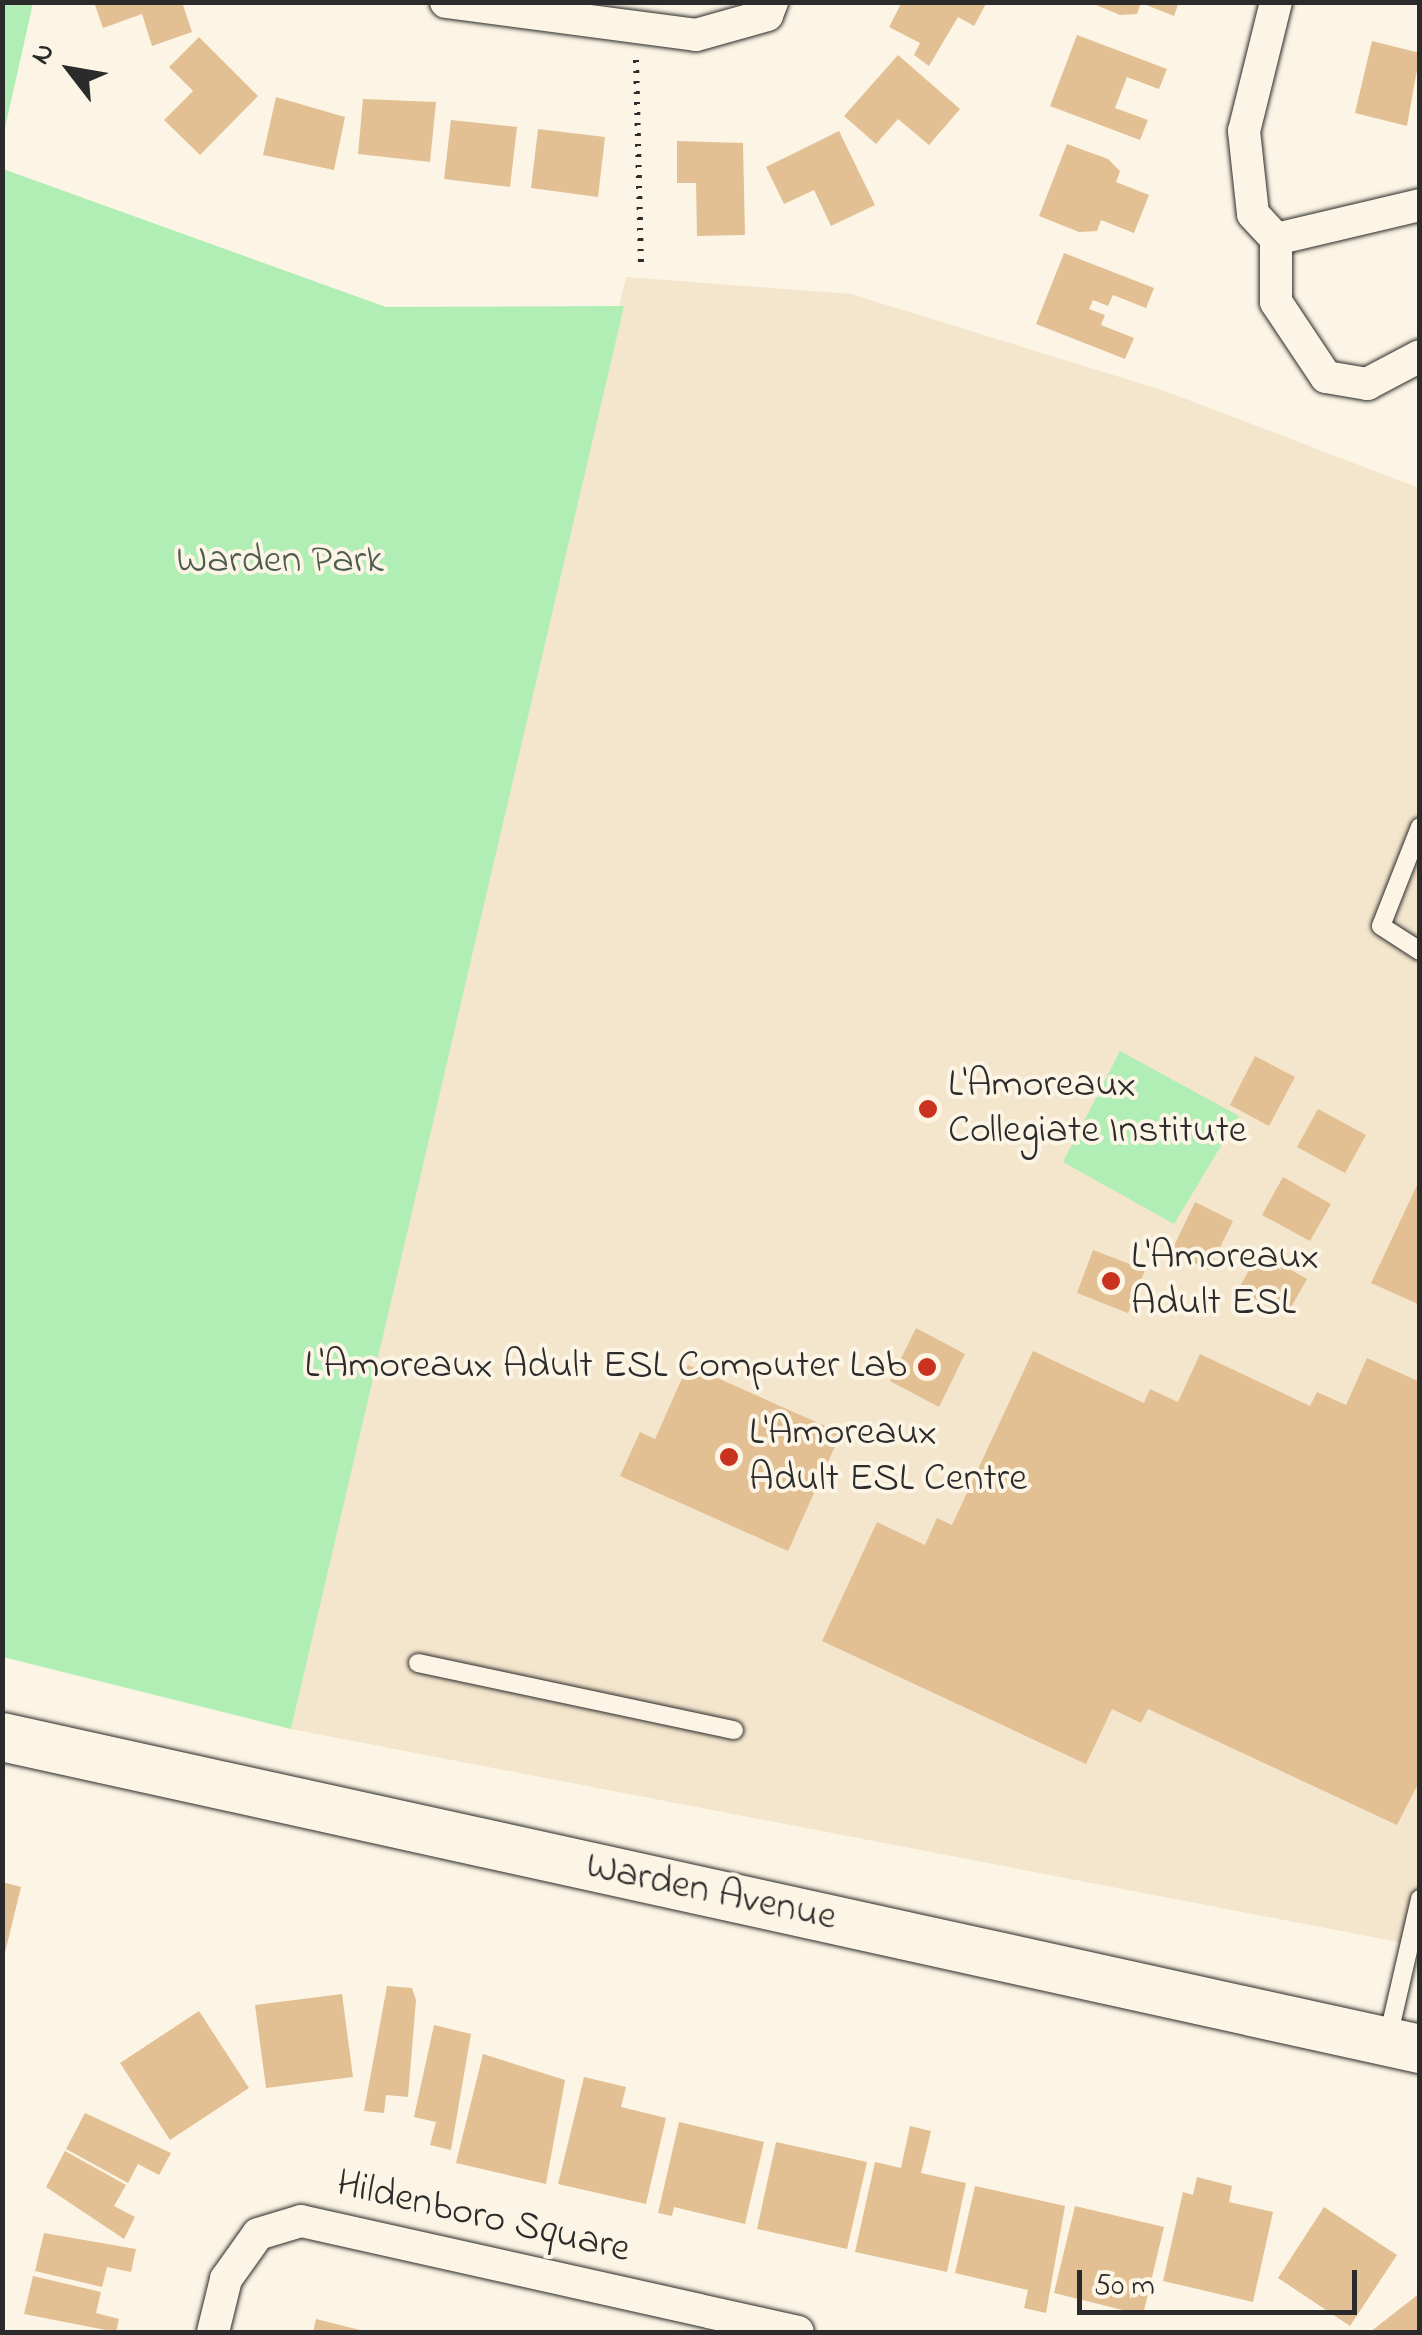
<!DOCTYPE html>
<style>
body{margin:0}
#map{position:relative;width:1422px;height:2335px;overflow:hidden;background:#fcf5e5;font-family:"Indie Flower",sans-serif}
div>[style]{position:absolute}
.built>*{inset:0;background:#f4e5cd}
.green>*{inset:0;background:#b0eeb5}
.building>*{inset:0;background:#e2c094}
.path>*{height:6px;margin-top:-3px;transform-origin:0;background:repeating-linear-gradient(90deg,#2b2b2b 0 2.5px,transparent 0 10.5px)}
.roads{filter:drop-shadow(0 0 2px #2b2b2b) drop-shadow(0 0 2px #2b2b2b)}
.lane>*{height:18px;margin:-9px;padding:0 9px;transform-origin:9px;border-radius:9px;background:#fcf5e5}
.street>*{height:32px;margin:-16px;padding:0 16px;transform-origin:16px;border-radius:16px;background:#fcf5e5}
.secondary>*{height:48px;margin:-24px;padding:0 24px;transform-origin:24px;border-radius:24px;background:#fcf5e5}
.dots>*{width:28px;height:28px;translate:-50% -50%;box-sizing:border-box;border:5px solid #fcf5e5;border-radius:50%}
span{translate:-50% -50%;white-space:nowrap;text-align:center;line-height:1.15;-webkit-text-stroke:8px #fcf5e5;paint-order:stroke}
.park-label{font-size:40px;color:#4c5c4e}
.poi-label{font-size:40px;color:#2b2b2b}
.left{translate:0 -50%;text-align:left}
.right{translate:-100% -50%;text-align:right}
.street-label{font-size:40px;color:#2b2b2b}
.frame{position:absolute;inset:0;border:5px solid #2b2b2b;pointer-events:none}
.north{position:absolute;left:20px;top:20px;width:100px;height:100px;-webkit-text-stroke:8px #fcf5e5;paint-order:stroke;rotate:301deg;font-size:28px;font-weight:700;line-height:40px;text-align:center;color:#2b2b2b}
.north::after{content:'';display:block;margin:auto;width:35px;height:45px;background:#2b2b2b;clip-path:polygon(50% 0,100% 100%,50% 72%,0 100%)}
.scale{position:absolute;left:1077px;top:2270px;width:280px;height:45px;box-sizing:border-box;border:5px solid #2b2b2b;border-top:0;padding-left:12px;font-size:30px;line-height:35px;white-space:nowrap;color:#2b2b2b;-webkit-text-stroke:8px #fcf5e5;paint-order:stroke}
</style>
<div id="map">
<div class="built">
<i style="clip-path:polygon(626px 277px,851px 294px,1165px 391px,1419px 488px,1419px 1946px,291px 1729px)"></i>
</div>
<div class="green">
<i style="clip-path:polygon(3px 2px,33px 3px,3px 137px,2px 3px)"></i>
<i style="clip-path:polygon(3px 169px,386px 307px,624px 306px,291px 1729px,3px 1657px)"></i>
<i style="clip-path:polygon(1120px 1051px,1239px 1116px,1174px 1224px,1063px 1162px)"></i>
</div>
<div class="building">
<i style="clip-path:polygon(94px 2px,182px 2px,192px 32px,152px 46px,142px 14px,103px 28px)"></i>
<i style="clip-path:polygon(902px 2px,987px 2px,974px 26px,958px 17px,929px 66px,914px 55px,920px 43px,889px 27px)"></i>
<i style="clip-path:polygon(1089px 2px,1179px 2px,1174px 16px,1141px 3px,1137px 14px,1120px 15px)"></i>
<i style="clip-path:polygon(1077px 35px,1167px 69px,1159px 89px,1127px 77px,1115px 108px,1148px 120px,1140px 140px,1050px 106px)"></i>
<i style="clip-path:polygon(199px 37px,258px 96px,200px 155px,164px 120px,193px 91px,169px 67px)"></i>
<i style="clip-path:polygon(1372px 41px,1420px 53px,1407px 126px,1355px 113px)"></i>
<i style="clip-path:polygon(898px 55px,960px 109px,929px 145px,898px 119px,876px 144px,844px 116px)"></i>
<i style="clip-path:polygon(276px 97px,345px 117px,334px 170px,263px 155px)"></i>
<i style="clip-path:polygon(363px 99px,436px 102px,430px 162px,358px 154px)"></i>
<i style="clip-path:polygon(451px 120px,517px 127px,510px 187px,444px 179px)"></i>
<i style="clip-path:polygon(538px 129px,605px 137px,598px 197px,531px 188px)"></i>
<i style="clip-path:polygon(839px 131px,875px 205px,831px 226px,814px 190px,784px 204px,766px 167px)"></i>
<i style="clip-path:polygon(677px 141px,743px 143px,745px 235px,697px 236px,696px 183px,677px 183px)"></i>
<i style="clip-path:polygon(1067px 144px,1108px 159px,1120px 171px,1116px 182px,1149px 195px,1134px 233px,1101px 220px,1097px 231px,1079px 232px,1039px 216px)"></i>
<i style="clip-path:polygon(1064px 253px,1154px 288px,1146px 308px,1113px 295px,1108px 306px,1093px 300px,1089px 309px,1105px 315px,1101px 325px,1134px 338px,1125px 359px,1036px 324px)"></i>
<i style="clip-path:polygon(1255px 1056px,1295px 1077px,1269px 1126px,1230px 1105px)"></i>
<i style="clip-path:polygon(1318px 1109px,1366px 1135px,1345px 1173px,1297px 1147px)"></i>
<i style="clip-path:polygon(1283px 1177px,1331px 1204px,1310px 1241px,1262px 1215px)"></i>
<i style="clip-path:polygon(1420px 1179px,1420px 1305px,1371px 1283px)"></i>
<i style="clip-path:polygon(1195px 1202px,1233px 1221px,1209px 1270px,1171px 1252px)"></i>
<i style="clip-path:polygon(1093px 1250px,1145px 1270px,1128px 1313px,1077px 1293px)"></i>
<i style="clip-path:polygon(1259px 1252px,1307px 1279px,1286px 1316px,1238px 1290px)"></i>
<i style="clip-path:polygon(916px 1328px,965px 1354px,939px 1407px,890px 1381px)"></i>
<i style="clip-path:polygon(1033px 1351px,1144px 1403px,1150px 1389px,1178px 1402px,1200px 1354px,1310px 1406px,1317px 1392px,1346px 1405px,1367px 1358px,1420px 1382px,1420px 1780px,1397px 1825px,1148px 1709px,1141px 1723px,1112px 1709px,1086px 1764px,822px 1641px,877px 1522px,925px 1545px,937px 1518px,952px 1525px)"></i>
<i style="clip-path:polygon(688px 1365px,841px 1433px,788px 1551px,620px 1476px,640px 1432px,655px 1439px)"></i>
<i style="clip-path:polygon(2px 1882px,21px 1887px,4px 1957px,2px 1957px)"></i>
<i style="clip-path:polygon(387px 1986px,412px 1988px,416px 2000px,408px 2097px,386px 2095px,384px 2113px,364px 2111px)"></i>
<i style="clip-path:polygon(342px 1994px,353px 2077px,266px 2088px,255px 2005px)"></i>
<i style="clip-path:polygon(199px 2011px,249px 2088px,170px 2140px,120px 2063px)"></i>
<i style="clip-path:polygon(434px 2025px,471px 2034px,451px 2150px,430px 2145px,436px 2122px,414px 2117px)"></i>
<i style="clip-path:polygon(483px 2054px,565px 2080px,546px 2184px,456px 2163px)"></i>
<i style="clip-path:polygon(584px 2077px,626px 2087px,621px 2107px,666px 2118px,646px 2204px,558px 2184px)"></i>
<i style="clip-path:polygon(85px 2113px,171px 2153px,159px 2175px,138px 2164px,128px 2183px,66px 2149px)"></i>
<i style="clip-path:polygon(679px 2122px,764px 2142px,745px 2224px,674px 2207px,672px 2216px,658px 2213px)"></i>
<i style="clip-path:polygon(910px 2126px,931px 2131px,921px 2173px,966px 2183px,947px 2272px,855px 2252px,875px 2162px,901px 2168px)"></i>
<i style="clip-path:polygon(776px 2142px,867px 2162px,847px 2249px,757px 2229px)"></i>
<i style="clip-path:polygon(65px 2151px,126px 2185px,114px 2206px,135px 2217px,124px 2239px,46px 2187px)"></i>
<i style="clip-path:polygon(1197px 2177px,1232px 2186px,1229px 2202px,1273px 2212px,1253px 2302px,1163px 2281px,1183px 2192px,1193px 2195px)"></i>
<i style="clip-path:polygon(975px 2186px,1065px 2206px,1046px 2313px,1024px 2308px,1028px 2290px,955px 2273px)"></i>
<i style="clip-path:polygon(1075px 2206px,1164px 2227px,1143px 2315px,1054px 2293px)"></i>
<i style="clip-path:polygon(1324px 2207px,1397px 2255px,1350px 2326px,1278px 2278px)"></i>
<i style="clip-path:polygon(44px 2233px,136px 2249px,131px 2272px,107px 2267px,102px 2287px,35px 2271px)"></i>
<i style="clip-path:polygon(33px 2276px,101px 2292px,96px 2313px,119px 2319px,116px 2332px,24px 2314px)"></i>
<i style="clip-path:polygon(1420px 2293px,1420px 2332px,1370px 2332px)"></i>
<i style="clip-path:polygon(316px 2319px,364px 2331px,364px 2332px,313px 2332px)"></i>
</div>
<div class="path">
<i style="left:636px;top:60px;width:209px;rotate:88.6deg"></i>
</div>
<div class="roads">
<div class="lane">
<i style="left:1420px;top:827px;width:106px;rotate:111.5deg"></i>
<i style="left:1381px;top:926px;width:46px;rotate:32.7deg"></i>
<i style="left:418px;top:1663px;width:323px;rotate:12deg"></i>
<i style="left:1387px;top:2042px;width:147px;rotate:-77deg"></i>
</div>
<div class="street">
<i style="left:446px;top:2px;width:252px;rotate:7.5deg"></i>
<i style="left:696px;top:35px;width:74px;rotate:-15.7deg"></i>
<i style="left:767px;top:15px;width:14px;rotate:-69deg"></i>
<i style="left:1276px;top:2px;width:133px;rotate:103.9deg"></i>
<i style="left:1244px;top:131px;width:83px;rotate:83.8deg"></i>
<i style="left:1253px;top:214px;width:34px;rotate:47deg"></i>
<i style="left:1276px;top:239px;width:63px;rotate:90deg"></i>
<i style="left:1276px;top:302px;width:90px;rotate:56.3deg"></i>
<i style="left:1326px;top:377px;width:42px;rotate:9.7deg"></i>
<i style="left:1367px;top:384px;width:60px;rotate:-27.8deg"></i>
<i style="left:1276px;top:239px;width:148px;rotate:-13.3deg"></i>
<i style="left:213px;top:2332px;width:55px;rotate:-76.2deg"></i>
<i style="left:226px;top:2279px;width:55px;rotate:-54.6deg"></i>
<i style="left:258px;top:2234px;width:45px;rotate:-16.8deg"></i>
<i style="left:301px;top:2221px;width:509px;rotate:12.59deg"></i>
</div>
<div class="secondary">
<i style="left:2px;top:1737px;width:1452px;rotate:12.41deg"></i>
</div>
</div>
<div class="dots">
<i style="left:928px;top:1109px;background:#c8321e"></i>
<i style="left:1111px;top:1281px;background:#c8321e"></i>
<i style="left:927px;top:1367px;background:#c8321e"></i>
<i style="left:729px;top:1457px;background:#c8321e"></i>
</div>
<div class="park-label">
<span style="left:280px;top:562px">Warden Park</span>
</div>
<div class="poi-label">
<span class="left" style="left:948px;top:1109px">L'Amoreaux<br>Collegiate Institute</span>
<span class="left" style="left:1131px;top:1281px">L'Amoreaux<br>Adult ESL</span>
<span class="right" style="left:907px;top:1367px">L'Amoreaux Adult ESL Computer Lab</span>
<span class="left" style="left:749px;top:1457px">L'Amoreaux<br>Adult ESL Centre</span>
</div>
<div class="street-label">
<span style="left:711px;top:1893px;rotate:12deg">Warden Avenue</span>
<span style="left:483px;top:2218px;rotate:13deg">Hildenboro Square</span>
</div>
<div class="frame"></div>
<div class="north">N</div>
<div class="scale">50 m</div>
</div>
